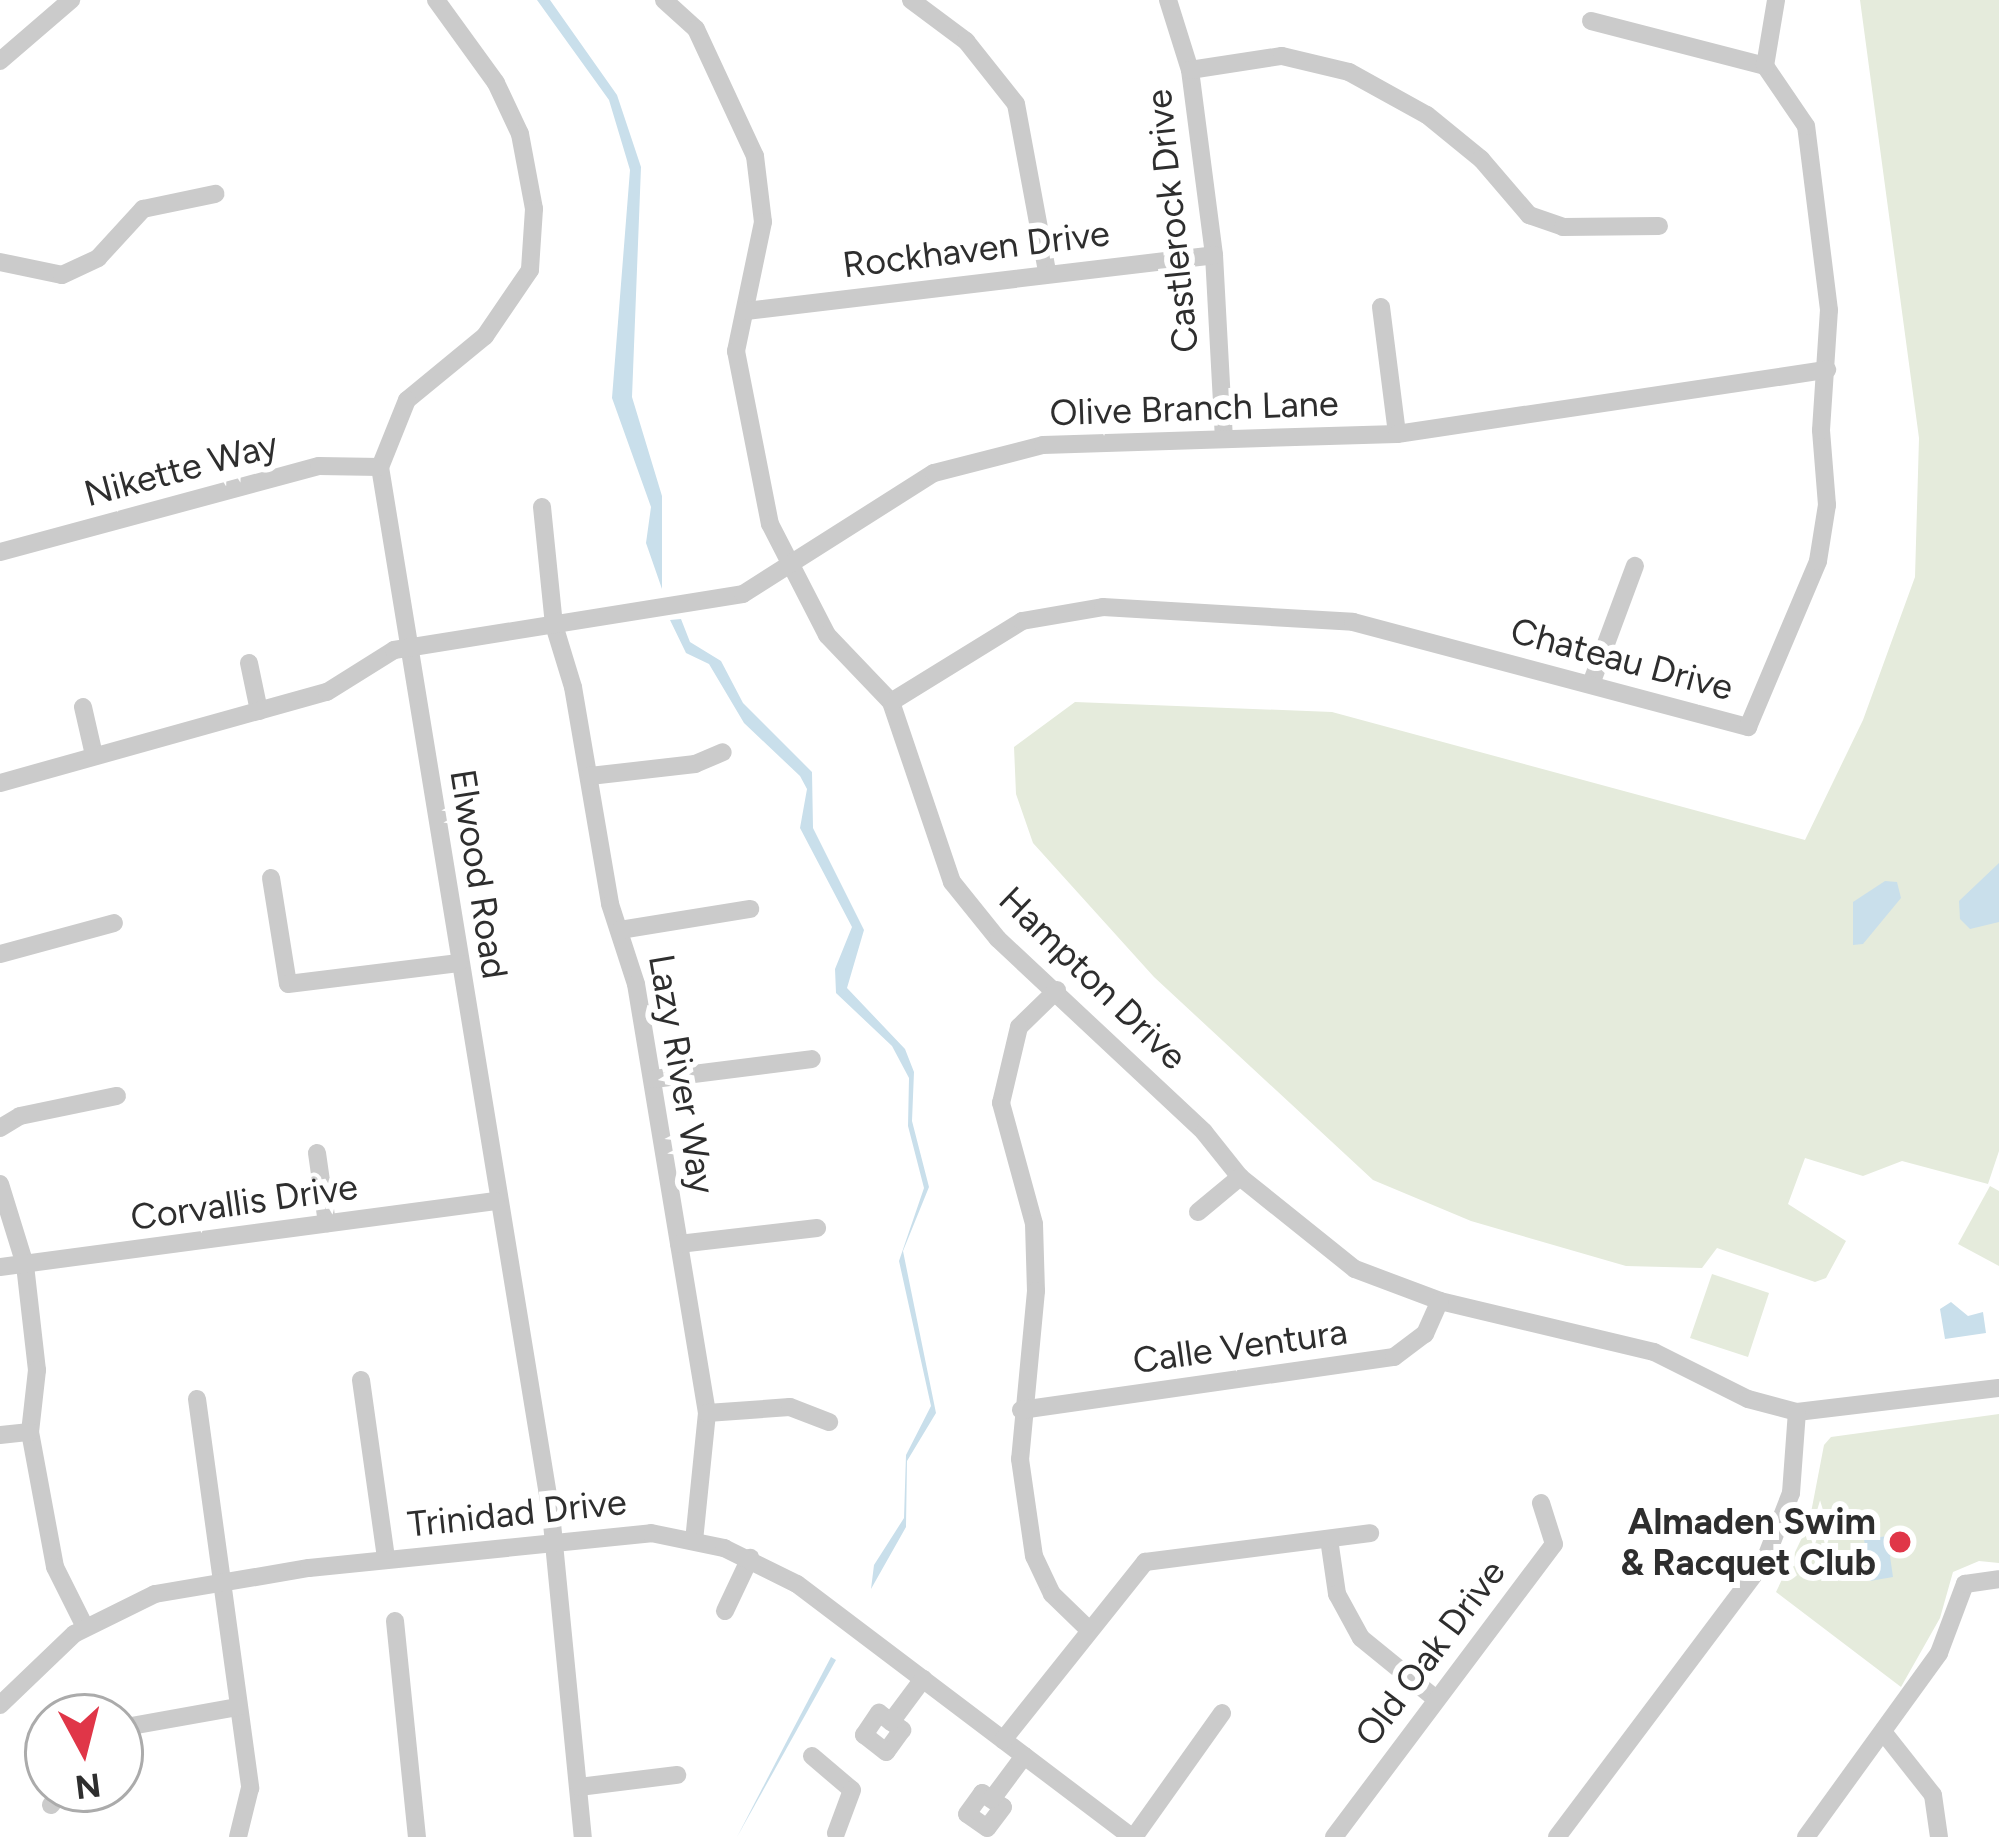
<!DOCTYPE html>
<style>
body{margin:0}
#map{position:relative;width:1999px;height:1837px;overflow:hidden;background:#fff;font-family:Figtree,sans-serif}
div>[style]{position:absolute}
.green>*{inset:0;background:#e5ebdc}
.water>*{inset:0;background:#c9dfeb}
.minor>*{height:18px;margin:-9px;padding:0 9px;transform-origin:9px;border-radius:9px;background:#cbcbcb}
.dots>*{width:33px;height:33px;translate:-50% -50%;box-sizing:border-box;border:6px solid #fff;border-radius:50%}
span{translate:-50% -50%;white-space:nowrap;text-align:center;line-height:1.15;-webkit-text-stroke:12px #fff;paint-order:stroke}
.street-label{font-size:36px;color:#2e2e2e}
.poi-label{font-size:36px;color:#2e2e2e;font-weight:700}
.right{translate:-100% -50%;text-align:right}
.north{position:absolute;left:24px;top:1693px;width:120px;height:120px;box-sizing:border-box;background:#fff;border:3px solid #ababab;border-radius:50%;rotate:173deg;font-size:33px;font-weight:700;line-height:48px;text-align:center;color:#2e2e2e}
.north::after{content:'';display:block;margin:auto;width:42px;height:54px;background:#e03648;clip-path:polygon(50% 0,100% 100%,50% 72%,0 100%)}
</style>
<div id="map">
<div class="green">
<i style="clip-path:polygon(1860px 0,1999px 0,1999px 1151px,1988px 1184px,1902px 1161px,1863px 1176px,1805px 1158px,1788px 1204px,1846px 1241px,1826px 1278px,1815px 1282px,1717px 1248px,1702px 1268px,1626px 1266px,1471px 1221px,1373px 1180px,1154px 977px,1033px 843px,1016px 794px,1014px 747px,1075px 702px,1332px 712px,1805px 840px,1863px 720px,1915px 577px,1919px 438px)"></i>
<i style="clip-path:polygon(1990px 1186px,1999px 1191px,1999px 1266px,1958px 1244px)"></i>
<i style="clip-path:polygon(1712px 1274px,1769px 1293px,1748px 1357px,1690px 1338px)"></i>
<i style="clip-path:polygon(1999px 1414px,1999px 1563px,1979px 1561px,1953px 1572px,1940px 1618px,1901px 1687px,1776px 1592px,1809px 1523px,1824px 1445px,1831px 1437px)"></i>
</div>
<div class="water">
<i style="clip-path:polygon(537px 0,550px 0,617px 95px,641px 167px,632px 397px,662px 496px,662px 589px,646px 543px,651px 507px,612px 398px,630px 170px,609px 100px)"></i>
<i style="clip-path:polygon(681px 619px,690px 642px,721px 661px,743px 703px,812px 772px,813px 828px,864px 930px,847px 988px,905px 1049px,914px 1072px,912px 1121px,929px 1187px,903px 1251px,936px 1413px,907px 1461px,906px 1527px,871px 1589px,874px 1565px,904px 1518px,906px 1455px,931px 1406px,899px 1261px,924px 1188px,908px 1126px,909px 1078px,892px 1046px,836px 993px,835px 969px,852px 927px,800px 828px,807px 789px,800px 776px,744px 723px,709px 664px,686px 653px,670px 620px)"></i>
<i style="clip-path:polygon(1999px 863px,1999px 922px,1970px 929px,1960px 919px,1959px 901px)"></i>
<i style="clip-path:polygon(1885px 881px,1897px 882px,1901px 898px,1863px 944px,1853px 945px,1853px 902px)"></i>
<i style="clip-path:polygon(1951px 1302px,1968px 1316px,1983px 1312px,1986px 1333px,1945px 1339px,1940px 1309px)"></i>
<i style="clip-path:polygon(1905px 1534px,1908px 1553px,1890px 1556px,1893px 1577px,1870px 1581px,1864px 1539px)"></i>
<i style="clip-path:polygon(831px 1657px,836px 1660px,737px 1837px,790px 1735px)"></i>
</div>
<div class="minor">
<i style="left:436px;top:0;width:102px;rotate:54.1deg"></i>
<i style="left:496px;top:83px;width:56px;rotate:64.8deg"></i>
<i style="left:520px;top:134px;width:76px;rotate:79.4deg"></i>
<i style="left:534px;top:209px;width:61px;rotate:93.8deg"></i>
<i style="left:530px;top:270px;width:80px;rotate:124.3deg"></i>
<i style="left:485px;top:336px;width:101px;rotate:140.6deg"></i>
<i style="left:407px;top:400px;width:72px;rotate:111.9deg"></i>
<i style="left:380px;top:467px;width:1060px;rotate:80.72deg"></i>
<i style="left:551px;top:1513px;width:326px;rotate:84.4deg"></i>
<i style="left:664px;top:0;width:43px;rotate:42.2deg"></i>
<i style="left:696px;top:29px;width:140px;rotate:65.1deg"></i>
<i style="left:755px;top:156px;width:66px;rotate:83.1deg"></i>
<i style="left:763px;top:222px;width:132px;rotate:101.8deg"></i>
<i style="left:736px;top:351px;width:176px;rotate:78.9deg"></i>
<i style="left:770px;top:524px;width:125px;rotate:62.8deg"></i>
<i style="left:827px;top:635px;width:93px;rotate:46.3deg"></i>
<i style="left:891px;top:702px;width:190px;rotate:71.3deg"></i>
<i style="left:952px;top:882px;width:73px;rotate:51.1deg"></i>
<i style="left:998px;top:939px;width:282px;rotate:43.1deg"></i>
<i style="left:1204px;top:1132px;width:58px;rotate:51.3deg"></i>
<i style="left:1240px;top:1177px;width:147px;rotate:38.7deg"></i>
<i style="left:1355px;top:1269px;width:91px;rotate:20.6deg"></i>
<i style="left:1440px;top:1301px;width:220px;rotate:13.4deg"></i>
<i style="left:1654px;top:1352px;width:105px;rotate:26.6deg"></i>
<i style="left:1748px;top:1399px;width:51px;rotate:14.9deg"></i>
<i style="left:1797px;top:1412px;width:203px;rotate:-6.8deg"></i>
<i style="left:911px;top:0;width:69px;rotate:36.7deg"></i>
<i style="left:966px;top:41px;width:80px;rotate:51.6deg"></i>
<i style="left:1016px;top:104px;width:171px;rotate:79.5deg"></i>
<i style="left:1168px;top:0;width:73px;rotate:72.6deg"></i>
<i style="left:1190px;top:70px;width:187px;rotate:82.6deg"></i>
<i style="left:1214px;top:255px;width:182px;rotate:86.9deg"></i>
<i style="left:1591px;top:21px;width:180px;rotate:14.5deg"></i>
<i style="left:0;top:61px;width:94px;rotate:-40.7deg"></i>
<i style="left:1190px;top:70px;width:93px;rotate:-8.7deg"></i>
<i style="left:1282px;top:56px;width:69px;rotate:13.4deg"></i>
<i style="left:1349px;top:72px;width:89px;rotate:28.9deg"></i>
<i style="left:1427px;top:115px;width:70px;rotate:39.2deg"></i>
<i style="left:1481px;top:159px;width:74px;rotate:49.4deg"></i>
<i style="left:1529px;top:215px;width:36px;rotate:19deg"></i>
<i style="left:1563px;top:227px;width:96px;rotate:-0.6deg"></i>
<i style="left:0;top:262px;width:63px;rotate:11.8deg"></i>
<i style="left:62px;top:275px;width:40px;rotate:-25deg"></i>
<i style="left:98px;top:258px;width:67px;rotate:-47.4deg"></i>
<i style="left:143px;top:209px;width:74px;rotate:-11.8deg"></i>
<i style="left:1381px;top:307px;width:128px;rotate:82.8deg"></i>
<i style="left:746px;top:311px;width:471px;rotate:-6.8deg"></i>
<i style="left:542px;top:507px;width:119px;rotate:84.2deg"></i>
<i style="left:554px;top:625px;width:65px;rotate:73deg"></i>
<i style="left:573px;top:687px;width:220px;rotate:80.3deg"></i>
<i style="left:610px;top:904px;width:84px;rotate:72deg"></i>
<i style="left:636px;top:984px;width:435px;rotate:80.6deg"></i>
<i style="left:707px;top:1413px;width:128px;rotate:95.8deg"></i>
<i style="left:0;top:552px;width:330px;rotate:-15.1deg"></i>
<i style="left:319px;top:466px;width:61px;rotate:0.9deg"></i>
<i style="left:249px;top:663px;width:49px;rotate:78.2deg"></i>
<i style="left:1591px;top:684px;width:126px;rotate:-69.6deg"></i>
<i style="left:891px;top:702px;width:154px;rotate:-31.7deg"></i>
<i style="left:1022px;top:621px;width:82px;rotate:-9.8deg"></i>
<i style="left:1103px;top:607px;width:250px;rotate:3.4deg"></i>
<i style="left:1353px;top:622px;width:409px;rotate:14.9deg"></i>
<i style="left:1748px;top:727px;width:180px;rotate:-67.1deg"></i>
<i style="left:1818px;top:561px;width:57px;rotate:-80.9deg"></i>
<i style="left:1827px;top:505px;width:75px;rotate:-94.6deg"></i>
<i style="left:1821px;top:430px;width:120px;rotate:-86.2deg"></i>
<i style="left:1829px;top:310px;width:185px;rotate:-97.1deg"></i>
<i style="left:1806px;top:126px;width:73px;rotate:-124.3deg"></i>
<i style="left:1765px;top:66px;width:67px;rotate:-80.5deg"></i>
<i style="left:83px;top:707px;width:49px;rotate:77.1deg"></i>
<i style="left:590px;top:776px;width:106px;rotate:-6.5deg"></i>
<i style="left:695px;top:764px;width:30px;rotate:-23deg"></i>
<i style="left:0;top:783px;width:339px;rotate:-15.6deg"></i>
<i style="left:327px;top:692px;width:79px;rotate:-32.1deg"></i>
<i style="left:394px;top:650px;width:353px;rotate:-9.1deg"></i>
<i style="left:743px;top:594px;width:226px;rotate:-32.4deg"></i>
<i style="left:934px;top:473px;width:113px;rotate:-14.4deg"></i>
<i style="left:1043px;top:445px;width:354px;rotate:-1.8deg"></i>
<i style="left:1397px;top:434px;width:435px;rotate:-8.5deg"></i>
<i style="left:271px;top:878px;width:107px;rotate:80.9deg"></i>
<i style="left:288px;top:984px;width:172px;rotate:-7deg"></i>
<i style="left:620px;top:930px;width:132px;rotate:-9.2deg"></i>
<i style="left:0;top:954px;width:118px;rotate:-15.2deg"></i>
<i style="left:1057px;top:990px;width:53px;rotate:135.8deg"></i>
<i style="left:1019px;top:1027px;width:78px;rotate:103.3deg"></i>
<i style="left:1001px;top:1103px;width:125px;rotate:74.7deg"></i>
<i style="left:1034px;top:1224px;width:67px;rotate:88.3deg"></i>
<i style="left:1036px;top:1291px;width:169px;rotate:95.4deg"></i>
<i style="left:1020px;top:1459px;width:98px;rotate:81.8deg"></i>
<i style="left:1034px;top:1556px;width:42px;rotate:64.7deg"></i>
<i style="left:1052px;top:1594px;width:47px;rotate:44.1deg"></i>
<i style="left:654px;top:1079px;width:159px;rotate:-7.2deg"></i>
<i style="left:0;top:1128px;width:23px;rotate:-31deg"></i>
<i style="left:20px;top:1116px;width:99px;rotate:-11.7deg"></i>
<i style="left:317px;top:1153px;width:71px;rotate:81.9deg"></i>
<i style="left:0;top:1184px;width:85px;rotate:72.8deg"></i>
<i style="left:25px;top:1265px;width:106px;rotate:83.5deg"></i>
<i style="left:37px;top:1370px;width:62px;rotate:96.4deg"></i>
<i style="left:30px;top:1432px;width:137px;rotate:79.5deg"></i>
<i style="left:55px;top:1567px;width:67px;rotate:63.4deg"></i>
<i style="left:1198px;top:1212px;width:55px;rotate:-39.8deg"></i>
<i style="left:679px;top:1244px;width:139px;rotate:-6.6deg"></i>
<i style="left:0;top:1267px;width:500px;rotate:-7.58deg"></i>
<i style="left:361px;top:1380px;width:181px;rotate:82deg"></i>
<i style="left:197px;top:1399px;width:393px;rotate:82.2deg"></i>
<i style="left:250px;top:1788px;width:50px;rotate:103.8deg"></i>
<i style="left:1021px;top:1410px;width:377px;rotate:-8.1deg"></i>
<i style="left:1394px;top:1357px;width:39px;rotate:-37deg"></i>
<i style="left:1425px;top:1334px;width:36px;rotate:-66deg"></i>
<i style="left:707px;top:1413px;width:83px;rotate:-4.1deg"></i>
<i style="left:790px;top:1407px;width:42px;rotate:21deg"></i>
<i style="left:0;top:1435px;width:30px;rotate:-6deg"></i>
<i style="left:1329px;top:1539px;width:56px;rotate:81.7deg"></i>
<i style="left:1337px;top:1594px;width:50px;rotate:61.4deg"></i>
<i style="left:1361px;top:1638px;width:97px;rotate:39.1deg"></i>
<i style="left:725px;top:1611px;width:59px;rotate:-64.7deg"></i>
<i style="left:395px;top:1621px;width:217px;rotate:84.2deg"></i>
<i style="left:0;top:1705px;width:103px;rotate:-43.8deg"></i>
<i style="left:74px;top:1634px;width:90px;rotate:-26.3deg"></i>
<i style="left:155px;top:1594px;width:156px;rotate:-9.6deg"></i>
<i style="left:309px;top:1568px;width:344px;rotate:-5.8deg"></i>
<i style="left:651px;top:1533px;width:75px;rotate:11.6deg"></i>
<i style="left:724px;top:1548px;width:81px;rotate:26.3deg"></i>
<i style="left:797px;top:1584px;width:419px;rotate:37.1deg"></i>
<i style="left:879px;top:1713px;width:29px;rotate:36deg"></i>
<i style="left:902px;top:1730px;width:27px;rotate:126deg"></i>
<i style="left:886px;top:1752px;width:28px;rotate:-142deg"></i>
<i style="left:864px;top:1735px;width:27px;rotate:-56deg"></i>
<i style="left:891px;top:1722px;width:54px;rotate:-53.3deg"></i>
<i style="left:120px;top:1728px;width:120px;rotate:-10.1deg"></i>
<i style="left:1884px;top:1733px;width:79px;rotate:51.7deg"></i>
<i style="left:1933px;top:1795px;width:42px;rotate:81.9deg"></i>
<i style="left:1003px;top:1740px;width:228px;rotate:-51.4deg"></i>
<i style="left:1145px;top:1562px;width:227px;rotate:-7.3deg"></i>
<i style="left:812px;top:1756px;width:52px;rotate:40.4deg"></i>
<i style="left:852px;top:1790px;width:46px;rotate:110.4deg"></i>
<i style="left:579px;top:1787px;width:99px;rotate:-7deg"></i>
<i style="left:982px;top:1793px;width:25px;rotate:34deg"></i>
<i style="left:1003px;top:1807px;width:26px;rotate:127deg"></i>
<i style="left:987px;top:1828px;width:24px;rotate:-145deg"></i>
<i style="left:967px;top:1814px;width:26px;rotate:-54deg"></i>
<i style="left:992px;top:1799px;width:54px;rotate:-53.3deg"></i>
<i style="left:51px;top:1805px;width:20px;rotate:-53deg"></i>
<i style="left:1134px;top:1837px;width:152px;rotate:-54.6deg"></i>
<i style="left:1334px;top:1837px;width:366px;rotate:-53.1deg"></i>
<i style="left:1554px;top:1544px;width:43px;rotate:-107.6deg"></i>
<i style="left:1557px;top:1837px;width:346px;rotate:-53.1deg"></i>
<i style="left:1765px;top:1560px;width:72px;rotate:-68.8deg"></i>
<i style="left:1791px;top:1493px;width:81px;rotate:-85.8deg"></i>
<i style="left:1806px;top:1837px;width:227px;rotate:-54.1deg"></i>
<i style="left:1939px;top:1653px;width:74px;rotate:-69.4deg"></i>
<i style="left:1965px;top:1584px;width:34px;rotate:-8deg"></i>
</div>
<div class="dots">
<i style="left:1900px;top:1542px;background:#e03648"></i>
</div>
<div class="street-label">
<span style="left:1172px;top:221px;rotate:-96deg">Castlerock Drive</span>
<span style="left:976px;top:249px;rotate:-7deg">Rockhaven Drive</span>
<span style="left:1194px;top:408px;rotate:-2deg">Olive Branch Lane</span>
<span style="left:181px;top:469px;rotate:-15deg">Nikette Way</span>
<span style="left:1622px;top:659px;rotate:15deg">Chateau Drive</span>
<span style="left:479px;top:874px;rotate:81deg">Elwood Road</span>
<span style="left:1093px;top:978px;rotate:44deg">Hampton Drive</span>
<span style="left:682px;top:1074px;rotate:80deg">Lazy River Way</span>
<span style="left:244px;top:1202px;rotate:-8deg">Corvallis Drive</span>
<span style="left:1240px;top:1346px;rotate:-8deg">Calle Ventura</span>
<span style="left:517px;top:1513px;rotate:-6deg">Trinidad Drive</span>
<span style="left:1430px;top:1653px;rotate:-53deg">Old Oak Drive</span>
</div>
<div class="poi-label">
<span class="right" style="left:1876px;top:1542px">Almaden Swim<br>&amp; Racquet Club</span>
</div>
<div class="north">N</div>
</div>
